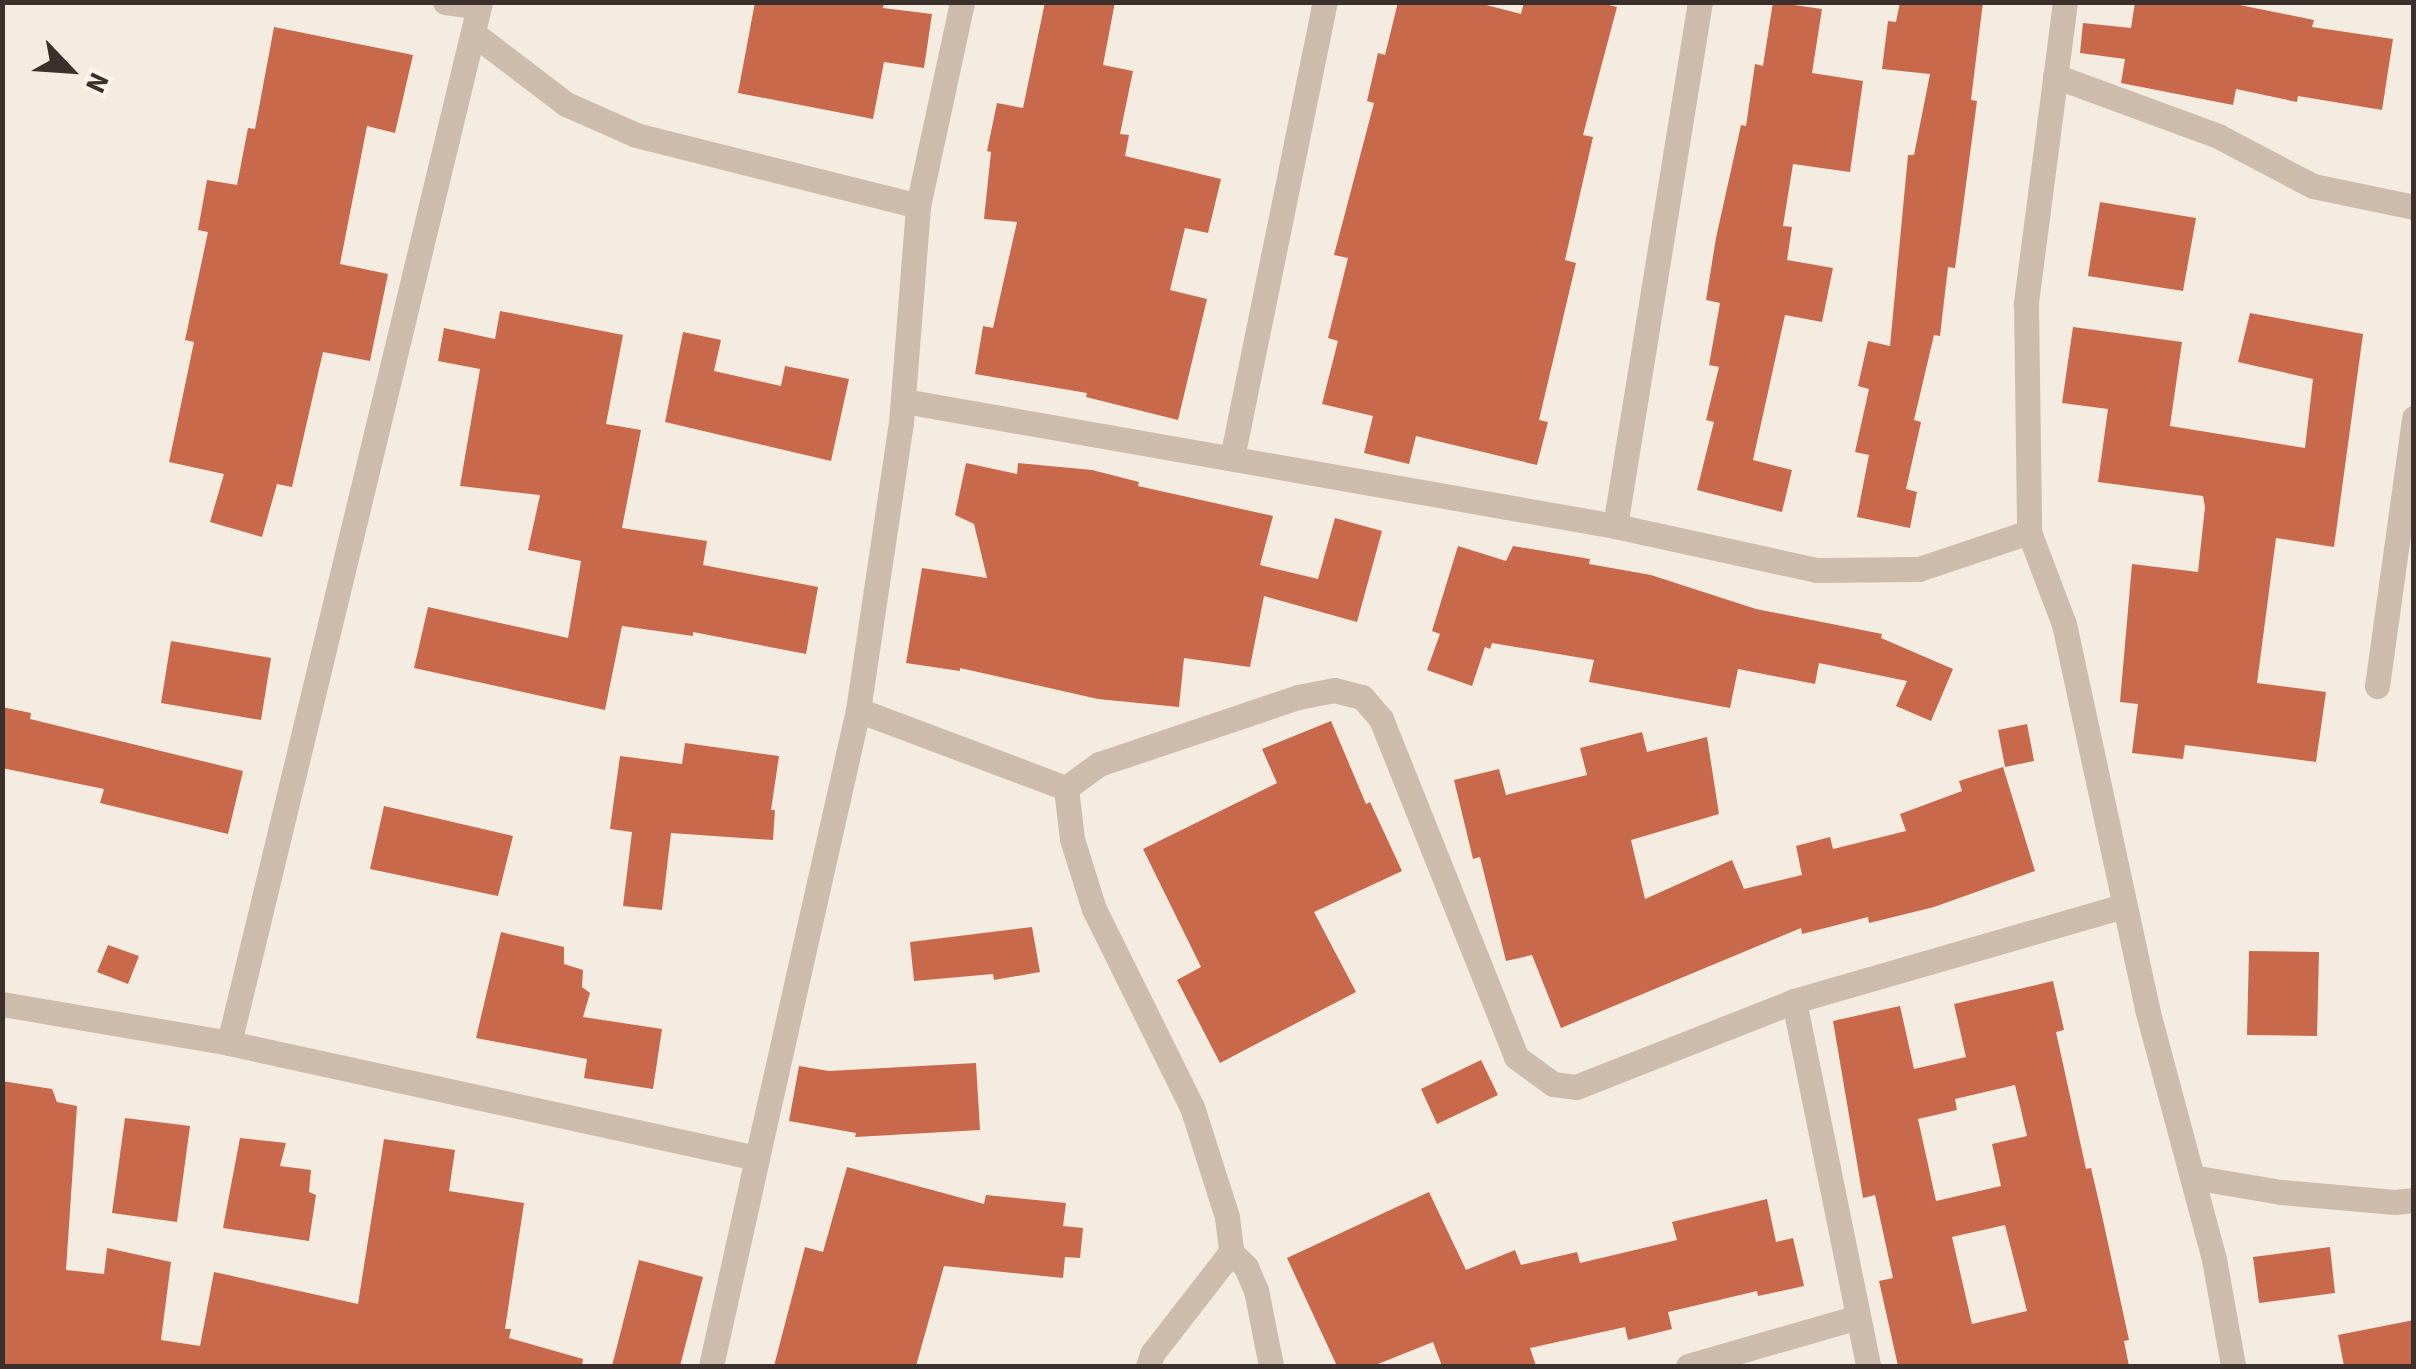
<!DOCTYPE html>
<style>
body{margin:0}
#map{position:relative;width:2416px;height:1369px;overflow:hidden;background:#f4ebe1;font-family:"Source Sans 3",sans-serif}
div>[style]{position:absolute}
.building>*{inset:0;background:#c8694b}
.minor>*{height:25px;margin:-12.5px;padding:0 12.5px;transform-origin:12.5px;border-radius:12.5px;background:#cdbbac}
span{translate:-50% -50%;white-space:nowrap;text-align:center;line-height:1.15;-webkit-text-stroke:8px #fbf5ee;paint-order:stroke}
.frame{position:absolute;inset:0;border:5px solid #3b302b;pointer-events:none}
.north{position:absolute;left:20px;top:20px;width:100px;height:100px;-webkit-text-stroke:8px #fbf5ee;paint-order:stroke;rotate:115deg;font-size:28px;font-weight:700;line-height:40px;text-align:center;color:#3b302b}
.north::after{content:'';display:block;margin:auto;width:35px;height:45px;background:#3b302b;clip-path:polygon(50% 0,100% 100%,50% 72%,0 100%)}
</style>
<div id="map">
<div class="building">
<i style="clip-path:polygon(755px 2px,884px 2px,883px 8px,932px 14px,924px 68px,884px 62px,873px 119px,738px 93px)"></i>
<i style="clip-path:polygon(1045px 2px,1115px 2px,1103px 65px,1133px 71px,1120px 134px,1129px 135px,1125px 156px,1221px 179px,1208px 233px,1185px 228px,1170px 290px,1207px 299px,1178px 420px,1086px 397px,1087px 393px,975px 374px,983px 326px,993px 328px,1017px 222px,984px 219px,991px 152px,987px 151px,997px 103px,1023px 108px)"></i>
<i style="clip-path:polygon(1398px 2px,1475px 2px,1521px 14px,1524px 2px,1597px 2px,1617px 7px,1583px 135px,1593px 137px,1565px 260px,1576px 263px,1539px 420px,1548px 422px,1537px 465px,1416px 436px,1409px 464px,1364px 453px,1373px 416px,1322px 404px,1338px 341px,1328px 338px,1348px 258px,1334px 255px,1374px 103px,1367px 101px,1378px 53px,1385px 55px)"></i>
<i style="clip-path:polygon(1773px 2px,1822px 9px,1812px 73px,1863px 81px,1850px 172px,1793px 164px,1783px 226px,1792px 227px,1787px 260px,1833px 268px,1822px 322px,1785px 315px,1753px 460px,1792px 470px,1782px 512px,1697px 490px,1714px 422px,1706px 420px,1719px 367px,1709px 365px,1720px 303px,1706px 300px,1716px 238px,1741px 125px,1746px 126px,1755px 64px,1763px 66px)"></i>
<i style="clip-path:polygon(1900px 2px,1983px 2px,1971px 100px,1977px 101px,1955px 268px,1948px 267px,1940px 336px,1934px 335px,1914px 420px,1921px 422px,1906px 489px,1917px 492px,1910px 528px,1857px 517px,1869px 455px,1855px 452px,1869px 389px,1858px 386px,1868px 341px,1890px 346px,1908px 155px,1914px 155px,1930px 74px,1882px 69px,1888px 21px,1896px 22px)"></i>
<i style="clip-path:polygon(2135px 2px,2225px 2px,2314px 20px,2312px 27px,2393px 39px,2382px 110px,2298px 96px,2297px 102px,2236px 89px,2233px 105px,2121px 83px,2125px 59px,2080px 53px,2083px 23px,2131px 28px)"></i>
<i style="clip-path:polygon(274px 27px,413px 55px,395px 133px,367px 126px,340px 264px,388px 274px,370px 361px,323px 352px,292px 487px,277px 484px,262px 537px,210px 522px,224px 474px,169px 462px,194px 342px,185px 340px,208px 232px,198px 230px,207px 180px,237px 185px,248px 128px,255px 129px)"></i>
<i style="clip-path:polygon(2100px 202px,2196px 218px,2183px 291px,2088px 276px)"></i>
<i style="clip-path:polygon(500px 311px,623px 335px,606px 424px,641px 430px,622px 528px,707px 541px,703px 565px,818px 587px,806px 654px,693px 632px,693px 636px,622px 626px,605px 710px,414px 668px,428px 607px,568px 638px,581px 561px,528px 550px,540px 495px,460px 486px,480px 369px,438px 361px,444px 328px,495px 339px)"></i>
<i style="clip-path:polygon(2250px 313px,2363px 334px,2334px 547px,2276px 538px,2257px 683px,2326px 692px,2316px 762px,2185px 745px,2183px 759px,2132px 753px,2138px 704px,2120px 702px,2132px 564px,2198px 572px,2205px 507px,2203px 496px,2098px 482px,2108px 409px,2062px 403px,2073px 327px,2182px 342px,2170px 426px,2305px 448px,2313px 379px,2238px 362px)"></i>
<i style="clip-path:polygon(683px 332px,721px 340px,714px 371px,781px 386px,785px 366px,849px 379px,831px 461px,665px 422px)"></i>
<i style="clip-path:polygon(966px 463px,1017px 474px,1018px 463px,1092px 470px,1139px 482px,1138px 486px,1273px 516px,1260px 565px,1318px 579px,1335px 518px,1382px 531px,1357px 622px,1264px 596px,1250px 667px,1184px 658px,1179px 707px,1098px 699px,960px 668px,960px 671px,906px 663px,922px 568px,987px 578px,974px 524px,955px 515px)"></i>
<i style="clip-path:polygon(1458px 546px,1506px 561px,1513px 546px,1590px 559px,1589px 564px,1651px 575px,1756px 609px,1882px 634px,1881px 638px,1953px 669px,1931px 721px,1896px 706px,1907px 681px,1819px 663px,1815px 684px,1738px 669px,1730px 708px,1589px 682px,1594px 660px,1492px 643px,1490px 649px,1485px 647px,1472px 686px,1427px 670px,1440px 634px,1432px 631px)"></i>
<i style="clip-path:polygon(171px 641px,271px 658px,261px 720px,161px 703px)"></i>
<i style="clip-path:polygon(2px 707px,31px 713px,30px 719px,243px 771px,228px 834px,100px 803px,104px 789px,2px 768px)"></i>
<i style="clip-path:polygon(1331px 721px,1366px 804px,1370px 802px,1402px 871px,1314px 912px,1356px 992px,1220px 1063px,1177px 980px,1201px 967px,1143px 849px,1277px 783px,1262px 749px)"></i>
<i style="clip-path:polygon(2027px 724px,2034px 761px,2005px 767px,1998px 730px)"></i>
<i style="clip-path:polygon(1642px 732px,1647px 752px,1707px 737px,1719px 814px,1631px 840px,1645px 899px,1732px 860px,1744px 889px,1802px 875px,1796px 846px,1830px 837px,1833px 849px,1906px 831px,1900px 814px,1962px 791px,1959px 781px,2003px 767px,2035px 871px,1934px 907px,1869px 923px,1868px 917px,1802px 934px,1801px 928px,1561px 1028px,1532px 955px,1506px 961px,1480px 857px,1473px 859px,1454px 780px,1499px 769px,1506px 795px,1587px 775px,1580px 748px)"></i>
<i style="clip-path:polygon(685px 743px,779px 756px,771px 810px,775px 810px,773px 840px,671px 833px,662px 910px,623px 906px,632px 832px,610px 829px,620px 756px,682px 764px)"></i>
<i style="clip-path:polygon(384px 806px,513px 836px,498px 896px,370px 869px)"></i>
<i style="clip-path:polygon(1032px 927px,1040px 972px,994px 980px,993px 974px,914px 981px,910px 942px)"></i>
<i style="clip-path:polygon(501px 932px,564px 947px,564px 964px,583px 970px,582px 987px,590px 993px,583px 1017px,662px 1029px,653px 1089px,584px 1078px,587px 1059px,476px 1038px)"></i>
<i style="clip-path:polygon(108px 945px,139px 956px,128px 984px,97px 972px)"></i>
<i style="clip-path:polygon(2249px 951px,2319px 952px,2317px 1036px,2247px 1035px)"></i>
<i style="clip-path:polygon(evenodd,2053px 981px,2064px 1030px,2056px 1032px,2086px 1169px,2091px 1168px,2101px 1211px,2129px 1340px,2124px 1341px,2129px 1366px,1898px 1366px,1879px 1281px,1893px 1278px,1875px 1195px,1863px 1198px,1833px 1021px,1900px 1006px,1914px 1069px,1966px 1057px,1954px 1004px,2053px 981px,2015px 1085px,2027px 1136px,1992px 1144px,2001px 1186px,1936px 1201px,1918px 1119px,1957px 1110px,1955px 1099px,2015px 1085px,2053px 981px,2005px 1225px,2027px 1311px,1972px 1324px,1952px 1237px,2005px 1225px)"></i>
<i style="clip-path:polygon(1481px 1060px,1498px 1095px,1437px 1124px,1421px 1089px)"></i>
<i style="clip-path:polygon(976px 1063px,980px 1130px,855px 1137px,856px 1133px,789px 1121px,799px 1066px,829px 1071px)"></i>
<i style="clip-path:polygon(2px 1081px,52px 1089px,57px 1102px,77px 1106px,66px 1270px,104px 1274px,107px 1248px,171px 1262px,161px 1340px,200px 1346px,214px 1272px,358px 1304px,384px 1139px,455px 1150px,449px 1191px,524px 1203px,505px 1329px,511px 1329px,509px 1338px,583px 1359px,582px 1366px,2px 1366px)"></i>
<i style="clip-path:polygon(125px 1118px,190px 1126px,177px 1222px,112px 1213px)"></i>
<i style="clip-path:polygon(240px 1138px,286px 1143px,280px 1166px,311px 1170px,309px 1192px,316px 1195px,309px 1241px,223px 1228px)"></i>
<i style="clip-path:polygon(847px 1167px,984px 1204px,986px 1195px,1066px 1203px,1063px 1226px,1083px 1228px,1080px 1258px,1065px 1257px,1063px 1278px,944px 1266px,916px 1366px,774px 1366px,805px 1247px,823px 1252px)"></i>
<i style="clip-path:polygon(1429px 1192px,1466px 1270px,1515px 1250px,1521px 1265px,1577px 1252px,1580px 1263px,1677px 1240px,1672px 1222px,1767px 1199px,1776px 1242px,1793px 1238px,1804px 1286px,1758px 1296px,1757px 1291px,1668px 1312px,1672px 1329px,1628px 1340px,1625px 1327px,1530px 1348px,1536px 1366px,1442px 1366px,1433px 1342px,1373px 1366px,1337px 1366px,1287px 1258px)"></i>
<i style="clip-path:polygon(2330px 1247px,2335px 1293px,2259px 1303px,2253px 1257px)"></i>
<i style="clip-path:polygon(639px 1260px,703px 1277px,680px 1366px,612px 1366px)"></i>
<i style="clip-path:polygon(2414px 1320px,2414px 1366px,2344px 1366px,2338px 1335px)"></i>
</div>
<div class="minor">
<i style="left:445px;top:2px;width:34px;rotate:8deg"></i>
<i style="left:2065px;top:2px;width:305px;rotate:97.4deg"></i>
<i style="left:2026px;top:304px;width:228px;rotate:89.2deg"></i>
<i style="left:2029px;top:532px;width:98px;rotate:69.2deg"></i>
<i style="left:2064px;top:624px;width:394px;rotate:77.8deg"></i>
<i style="left:2147px;top:1009px;width:259px;rotate:75deg"></i>
<i style="left:2214px;top:1259px;width:109px;rotate:79.9deg"></i>
<i style="left:474px;top:34px;width:116px;rotate:37.3deg"></i>
<i style="left:566px;top:104px;width:77px;rotate:23.9deg"></i>
<i style="left:636px;top:135px;width:291px;rotate:14.1deg"></i>
<i style="left:2055px;top:76px;width:174px;rotate:20.2deg"></i>
<i style="left:2218px;top:136px;width:107px;rotate:27.8deg"></i>
<i style="left:2313px;top:186px;width:103px;rotate:11.7deg"></i>
<i style="left:904px;top:401px;width:722px;rotate:9.97deg"></i>
<i style="left:1615px;top:526px;width:206px;rotate:12.3deg"></i>
<i style="left:1816px;top:570px;width:103px;rotate:-0.6deg"></i>
<i style="left:1919px;top:569px;width:116px;rotate:-18.6deg"></i>
<i style="left:1232px;top:458px;width:465px;rotate:-78.5deg"></i>
<i style="left:1615px;top:526px;width:531px;rotate:-80.79deg"></i>
<i style="left:2377px;top:686px;width:271px;rotate:-82.1deg"></i>
<i style="left:858px;top:710px;width:222px;rotate:20.6deg"></i>
<i style="left:1066px;top:788px;width:41px;rotate:-36deg"></i>
<i style="left:1099px;top:764px;width:210px;rotate:-18.6deg"></i>
<i style="left:1298px;top:697px;width:37px;rotate:-11deg"></i>
<i style="left:1334px;top:690px;width:29px;rotate:14deg"></i>
<i style="left:1362px;top:697px;width:29px;rotate:49deg"></i>
<i style="left:1381px;top:719px;width:364px;rotate:68.2deg"></i>
<i style="left:1516px;top:1057px;width:46px;rotate:36.1deg"></i>
<i style="left:1553px;top:1084px;width:23px;rotate:7deg"></i>
<i style="left:1576px;top:1087px;width:234px;rotate:-21.5deg"></i>
<i style="left:1794px;top:1001px;width:343px;rotate:-16.1deg"></i>
<i style="left:1066px;top:788px;width:51px;rotate:83.3deg"></i>
<i style="left:1072px;top:839px;width:73px;rotate:72.6deg"></i>
<i style="left:1094px;top:909px;width:221px;rotate:63.7deg"></i>
<i style="left:1192px;top:1107px;width:115px;rotate:72.3deg"></i>
<i style="left:1227px;top:1217px;width:35px;rotate:83deg"></i>
<i style="left:1231px;top:1252px;width:129px;rotate:127.8deg"></i>
<i style="left:1152px;top:1354px;width:13px;rotate:108deg"></i>
<i style="left:1794px;top:1001px;width:372px;rotate:78.5deg"></i>
<i style="left:2px;top:1004px;width:230px;rotate:9.7deg"></i>
<i style="left:229px;top:1043px;width:540px;rotate:12.29deg"></i>
<i style="left:757px;top:1158px;width:459px;rotate:-77.3deg"></i>
<i style="left:858px;top:710px;width:290px;rotate:-81.5deg"></i>
<i style="left:901px;top:423px;width:218px;rotate:-85.5deg"></i>
<i style="left:918px;top:206px;width:209px;rotate:-77.8deg"></i>
<i style="left:229px;top:1043px;width:1071px;rotate:-76.44deg"></i>
<i style="left:2192px;top:1177px;width:90px;rotate:9.6deg"></i>
<i style="left:2281px;top:1192px;width:114px;rotate:5deg"></i>
<i style="left:2395px;top:1202px;width:19px;rotate:-6deg"></i>
<i style="left:1231px;top:1252px;width:21px;rotate:45deg"></i>
<i style="left:1246px;top:1267px;width:25px;rotate:67deg"></i>
<i style="left:1256px;top:1290px;width:77px;rotate:78.8deg"></i>
<i style="left:711px;top:1366px;width:213px;rotate:-77.5deg"></i>
<i style="left:1688px;top:1366px;width:177px;rotate:-16.1deg"></i>
</div>
<div class="frame"></div>
<div class="north">N</div>
</div>
